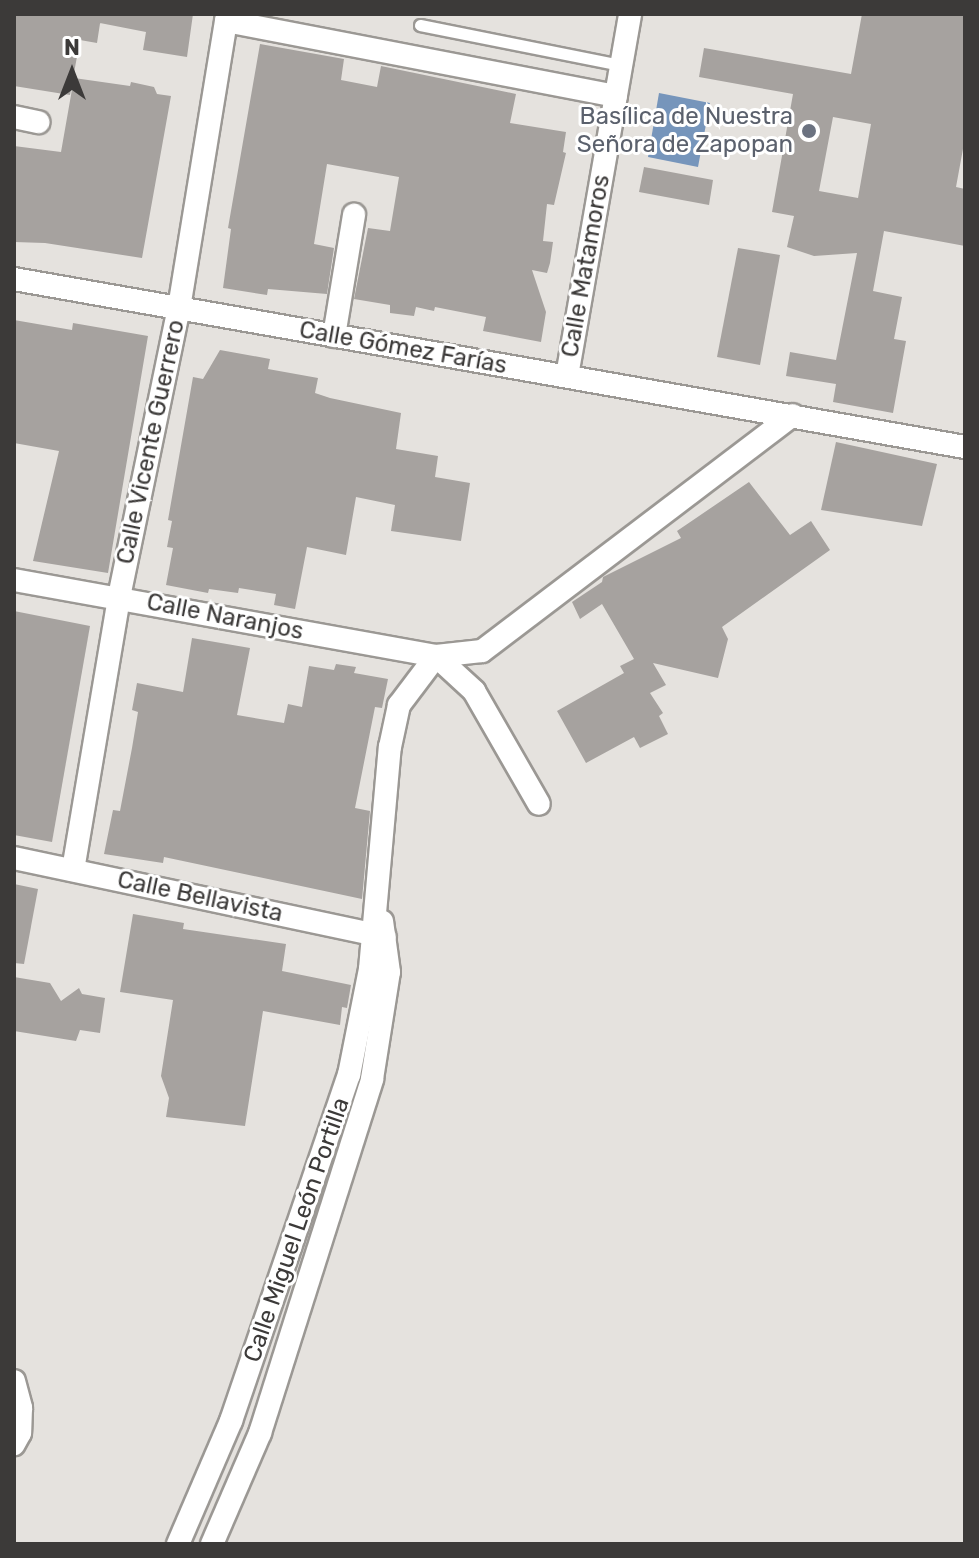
<!DOCTYPE html>
<html>
<head>
<meta charset="utf-8">
<style>
  body { margin:0 }
  #map { position:relative; width:979px; height:1558px; overflow:hidden; background:#e5e2de; font-family:Rubik,sans-serif }
  div>[style] { position:absolute }
  [style*='--x'] { left:calc(var(--x)*1px); top:calc(var(--y)*1px); width:calc(var(--w)*1px); rotate:calc(var(--a)*1deg) }
  .water>* { inset:0; background:#7695bb }
  .building>* { inset:0; background:#a6a29f }
  .roads { filter:drop-shadow(2px 0 #9b9894) drop-shadow(-2px 0 #9b9894) drop-shadow(0 2px #9b9894) drop-shadow(0 -2px #9b9894) }
  .lane>* { height:11px; margin:-5.5px; padding:0 5.5px; transform-origin:5.5px; border-radius:5.5px; background:#fff }
  .street>* { height:22px; margin:-11px; padding:0 11px; transform-origin:11px; border-radius:11px; background:#fff }
  .dots>* { width:22px; height:22px; translate:-50% -50%; box-sizing:border-box; border:4px solid #fff; border-radius:50% }
  span { translate:-50% -50%; white-space:nowrap; text-align:center; line-height:1.15; -webkit-text-stroke:6px #fff; paint-order:stroke }
  .worship-label { font-size:24px; color:#5b616d }
  .right { translate:-100% -50%; text-align:right }
  .street-label { font-size:24px; color:#3c3a39 }
  .frame { position:absolute; inset:0; border:16px solid #3c3a39; pointer-events:none }
  .north { position:absolute; left:32px; top:32px; width:80px; height:80px; -webkit-text-stroke:6px #fff; paint-order:stroke; rotate:0deg; font-size:22px; font-weight:700; line-height:32px; text-align:center; color:#3c3a39 }
  .north::after { content:''; display:block; margin:auto; width:28px; height:36px; background:#3c3a39; clip-path:polygon(50% 0,100% 100%,50% 72%,0 100%) }
</style>
</head>
<body>
<div id="map">
  <div class="water">
    <i style="clip-path:polygon(659px 93px,710px 103px,698px 167px,648px 157px)"></i>
  </div>
  <div class="building">
    <i style="clip-path:polygon(14px 14px,193px 14px,187px 57px,143px 50px,146px 32px,100px 23px,101px 17px,97px 43px,80px 40px,70px 95px,14px 86px)"></i>
    <i style="clip-path:polygon(evenodd,862px 14px,965px 14px,965px 138px,956px 187px,965px 189px,965px 246px,884px 231px,873px 291px,902px 297px,894px 339px,906px 341px,893px 413px,833px 402px,836px 384px,786px 376px,790px 352px,836px 360px,857px 253px,814px 256px,787px 247px,794px 216px,772px 212px,793px 94px,699px 77px,704px 48px,851px 74px,862px 14px,833px 117px,871px 124px,858px 198px,819px 191px,833px 117px)"></i>
    <i style="clip-path:polygon(260px 44px,344px 59px,341px 80px,377px 87px,381px 66px,516px 94px,510px 123px,566px 132px,563px 152px,566px 153px,554px 205px,547px 204px,543px 241px,553px 242px,550px 263px,547px 273px,532px 270px,546px 312px,541px 342px,483px 331px,486px 317px,435px 307px,434px 311px,416px 307px,414px 316px,390px 313px,390px 305px,354px 299px,368px 228px,390px 231px,399px 177px,327px 164px,314px 244px,334px 248px,327px 294px,268px 289px,267px 295px,223px 288px,231px 229px,228px 228px)"></i>
    <i style="clip-path:polygon(74px 78px,130px 86px,131px 82px,154px 87px,157px 94px,171px 96px,142px 258px,45px 243px,14px 242px,14px 146px,61px 152px)"></i>
    <i style="clip-path:polygon(644px 167px,713px 180px,709px 205px,639px 192px)"></i>
    <i style="clip-path:polygon(738px 248px,780px 255px,760px 365px,717px 357px)"></i>
    <i style="clip-path:polygon(14px 320px,72px 330px,73px 323px,148px 336px,108px 573px,33px 561px,59px 451px,14px 443px)"></i>
    <i style="clip-path:polygon(220px 350px,270px 359px,268px 369px,318px 378px,315px 393px,330px 398px,401px 413px,396px 449px,438px 456px,435px 477px,470px 483px,461px 541px,391px 531px,395px 505px,356px 497px,346px 555px,307px 547px,295px 609px,274px 605px,276px 594px,239px 588px,238px 593px,209px 589px,208px 593px,166px 585px,173px 548px,167px 547px,172px 521px,168px 520px,193px 377px,203px 379px)"></i>
    <i style="clip-path:polygon(836px 442px,937px 464px,922px 526px,821px 510px)"></i>
    <i style="clip-path:polygon(749px 482px,790px 535px,811px 521px,830px 550px,722px 627px,728px 639px,718px 678px,653px 663px,666px 685px,650px 693px,663px 713px,659px 716px,668px 734px,640px 748px,634px 737px,586px 763px,557px 711px,624px 673px,620px 666px,634px 659px,602px 604px,580px 619px,572px 602px,602px 582px,603px 577px,681px 538px,677px 531px)"></i>
    <i style="clip-path:polygon(14px 611px,90px 626px,52px 842px,14px 835px)"></i>
    <i style="clip-path:polygon(192px 638px,250px 648px,237px 715px,284px 723px,288px 704px,302px 707px,309px 666px,334px 670px,336px 664px,356px 667px,354px 673px,388px 679px,382px 708px,375px 707px,355px 808px,370px 811px,362px 899px,164px 857px,163px 863px,104px 854px,113px 810px,120px 811px,132px 748px,138px 712px,132px 710px,137px 683px,183px 692px)"></i>
    <i style="clip-path:polygon(14px 884px,38px 889px,24px 964px,14px 963px)"></i>
    <i style="clip-path:polygon(133px 914px,184px 923px,183px 929px,286px 944px,282px 971px,351px 985px,347px 1008px,342px 1007px,340px 1025px,263px 1011px,245px 1126px,166px 1117px,169px 1098px,161px 1076px,173px 1000px,120px 992px)"></i>
    <i style="clip-path:polygon(14px 977px,50px 983px,61px 1001px,79px 988px,82px 994px,105px 998px,100px 1033px,80px 1030px,76px 1041px,14px 1031px)"></i>
  </div>
  <div class="roads">
    <div class="lane">
      <i style="--x:420;--y:25;--w:205;--a:11.3"></i>
    </div>
    <div class="street">
      <i style="--x:226;--y:21;--w:397;--a:10.9"></i>
      <i style="--x:14;--y:117;--w:25;--a:12"></i>
      <i style="--x:14;--y:279;--w:966;--a:10.02"></i>
      <i style="--x:334;--y:336;--w:123;--a:-80.6"></i>
      <i style="--x:567;--y:376;--w:367;--a:-80.1"></i>
      <i style="--x:14;--y:580;--w:429;--a:10.2"></i>
      <i style="--x:436;--y:656;--w:46;--a:-6.2"></i>
      <i style="--x:482;--y:651;--w:390;--a:-37.2"></i>
      <i style="--x:436;--y:656;--w:52;--a:42.6"></i>
      <i style="--x:474;--y:691;--w:130;--a:60.1"></i>
      <i style="--x:14;--y:858;--w:379;--a:12"></i>
      <i style="--x:73;--y:870;--w:277;--a:-80.4"></i>
      <i style="--x:119;--y:597;--w:295;--a:-78.3"></i>
      <i style="--x:179;--y:308;--w:298;--a:-80.7"></i>
      <i style="--x:14;--y:1381;--w:28;--a:75"></i>
      <i style="--x:21;--y:1408;--w:25;--a:92"></i>
      <i style="--x:20;--y:1433;--w:13;--a:119"></i>
      <i style="--x:178;--y:1544;--w:134;--a:-66.7"></i>
      <i style="--x:231;--y:1421;--w:366;--a:-71.2"></i>
      <i style="--x:349;--y:1075;--w:108;--a:-78.8"></i>
      <i style="--x:370;--y:969;--w:223;--a:-84.9"></i>
      <i style="--x:390;--y:747;--w:43;--a:-77.9"></i>
      <i style="--x:399;--y:705;--w:61;--a:-52.9"></i>
      <i style="--x:212;--y:1544;--w:121;--a:-66.6"></i>
      <i style="--x:260;--y:1433;--w:371;--a:-72.4"></i>
      <i style="--x:372;--y:1079;--w:108;--a:-81"></i>
      <i style="--x:389;--y:972;--w:51;--a:-97.8"></i>
    </div>
  </div>
  <div class="dots">
    <i style="left:809px;top:131px;background:#6b7280"></i>
  </div>
  <div class="worship-label">
    <span class="right" style="left:793px;top:131px">Basílica de Nuestra<br>Señora de Zapopan</span>
  </div>
  <div class="street-label">
    <span style="left:586px;top:266px;rotate:-80deg">Calle Matamoros</span>
    <span style="left:403px;top:348px;rotate:10deg">Calle Gómez Farías</span>
    <span style="left:151px;top:442px;rotate:-78deg">Calle Vicente Guerrero</span>
    <span style="left:225px;top:617px;rotate:11deg">Calle Naranjos</span>
    <span style="left:200px;top:897px;rotate:12deg">Calle Bellavista</span>
    <span style="left:297px;top:1230px;rotate:-71deg">Calle Miguel León Portilla</span>
  </div>
  <div class="frame"></div>
  <div class="north">N</div>
</div>
</body>
</html>
